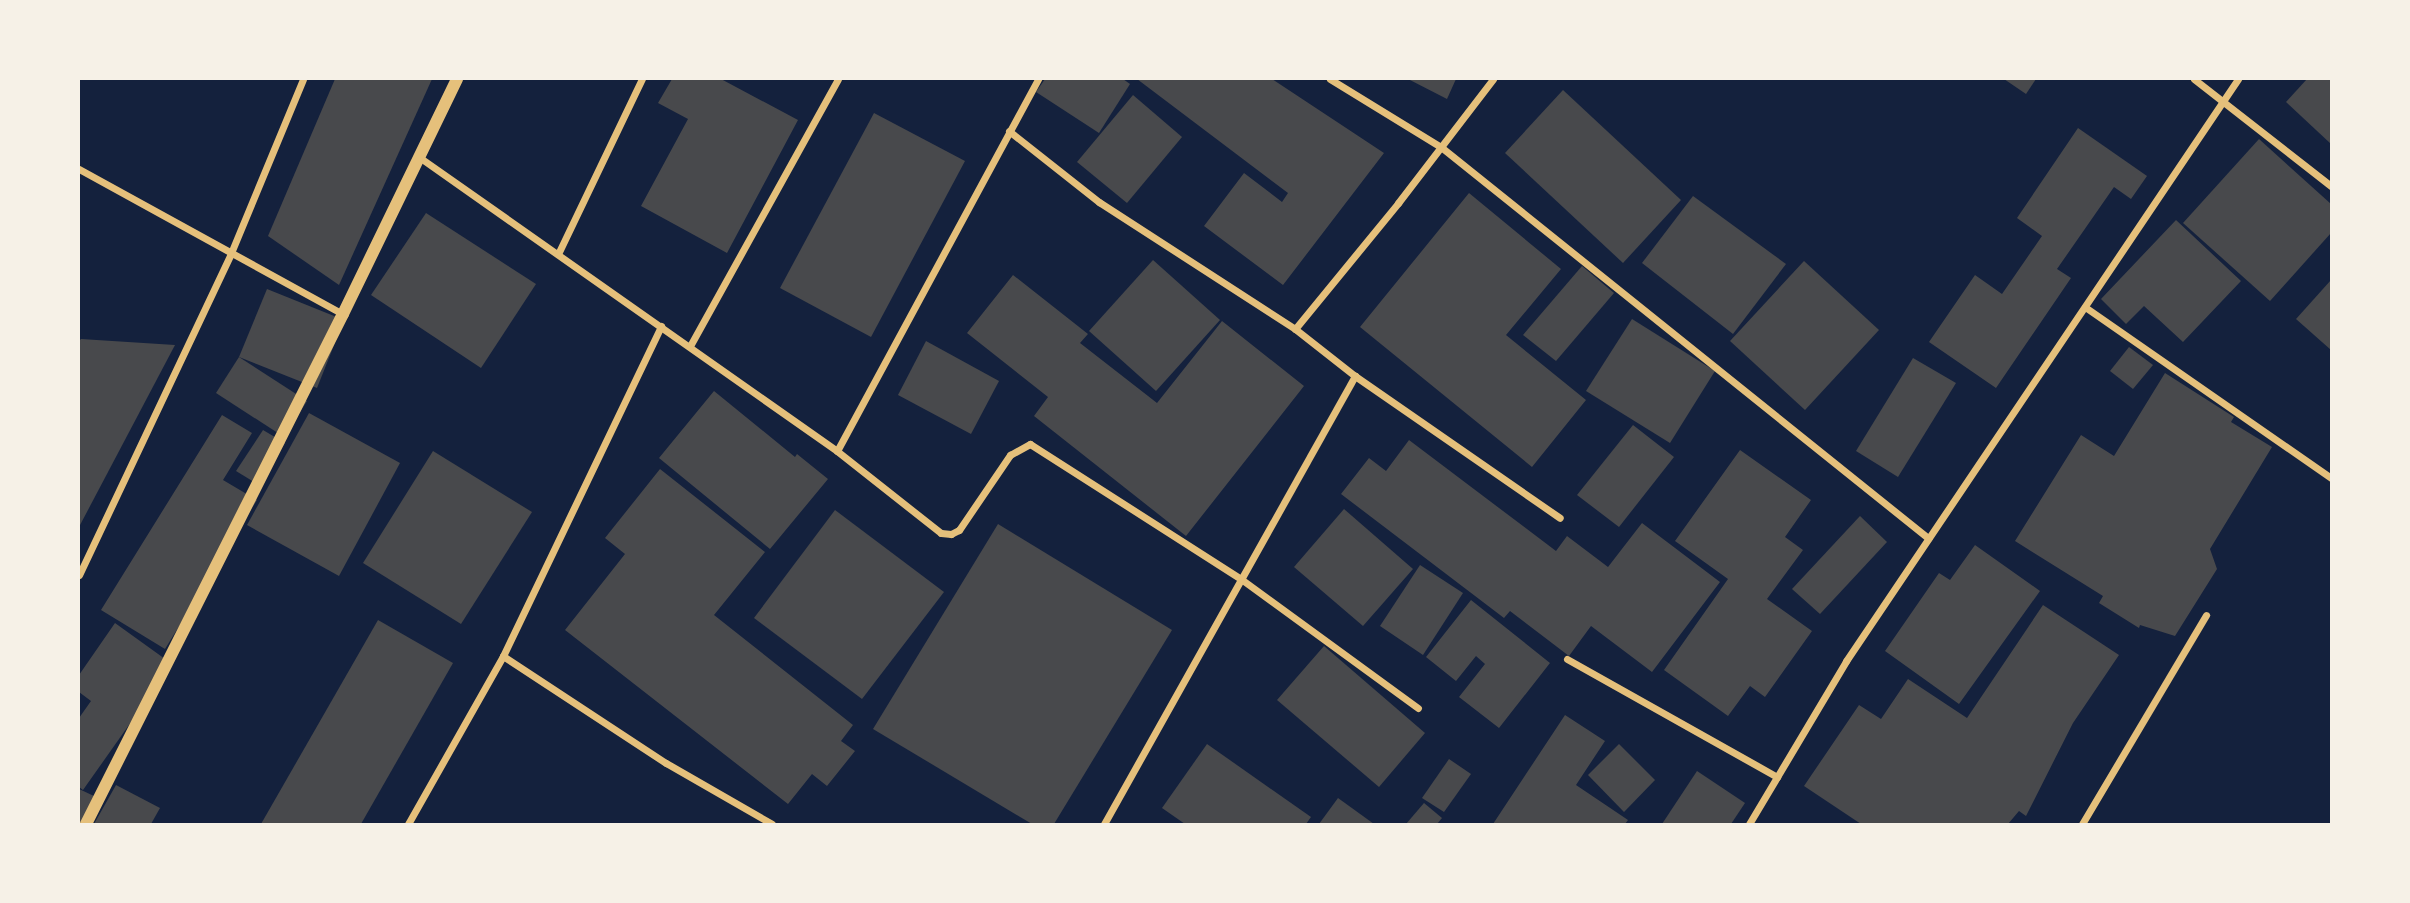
<!DOCTYPE html>
<html>
<head>
<meta charset="utf-8">
<style>
  body { margin:0 }
  #map { position:relative; width:2410px; height:903px; overflow:hidden; background:#14213d; font-family:"Golos Text",sans-serif }
  div>[style] { position:absolute }
  [style*='--x'] { left:calc(var(--x)*1px); top:calc(var(--y)*1px); width:calc(var(--w)*1px); rotate:calc(var(--a)*1deg) }
  .building>* { inset:0; background:#48494c }
  .minor>* { height:7px; margin:-3.5px; padding:0 3.5px; transform-origin:3.5px; border-radius:3.5px; background:#e5c07b }
  .tertiary>* { height:12px; margin:-6px; padding:0 6px; transform-origin:6px; border-radius:6px; background:#e5c07b }
  span { translate:-50% -50%; white-space:nowrap; text-align:center; line-height:1.15; -webkit-text-stroke:6px #f6f1e7; paint-order:stroke }
  .frame { position:absolute; inset:0; border:80px solid #f6f1e7; pointer-events:none }
</style>
</head>
<body>
<div id="map">
  <div class="building">
    <i style="clip-path:polygon(335px 79px,432px 79px,339px 285px,268px 236px)"></i>
    <i style="clip-path:polygon(672px 79px,721px 79px,798px 120px,727px 253px,641px 206px,688px 119px,658px 103px)"></i>
    <i style="clip-path:polygon(1045px 79px,1123px 79px,1130px 84px,1099px 133px,1036px 92px)"></i>
    <i style="clip-path:polygon(1137px 79px,1272px 79px,1384px 153px,1283px 285px,1204px 226px,1244px 173px,1282px 202px,1288px 193px)"></i>
    <i style="clip-path:polygon(1408px 79px,1456px 79px,1447px 99px)"></i>
    <i style="clip-path:polygon(2004px 79px,2036px 79px,2026px 94px)"></i>
    <i style="clip-path:polygon(2307px 79px,2331px 79px,2331px 144px,2286px 102px)"></i>
    <i style="clip-path:polygon(1563px 90px,1681px 200px,1623px 263px,1505px 153px)"></i>
    <i style="clip-path:polygon(1133px 95px,1182px 137px,1127px 203px,1077px 162px)"></i>
    <i style="clip-path:polygon(874px 113px,965px 161px,871px 337px,780px 288px)"></i>
    <i style="clip-path:polygon(2078px 128px,2147px 176px,2131px 199px,2114px 187px,2057px 269px,2071px 278px,1996px 388px,1929px 342px,1975px 275px,2002px 294px,2042px 236px,2017px 218px)"></i>
    <i style="clip-path:polygon(2259px 139px,2331px 204px,2331px 233px,2270px 301px,2183px 223px)"></i>
    <i style="clip-path:polygon(1469px 193px,1561px 269px,1506px 335px,1586px 400px,1532px 467px,1360px 327px)"></i>
    <i style="clip-path:polygon(1693px 196px,1786px 264px,1733px 334px,1642px 263px)"></i>
    <i style="clip-path:polygon(426px 213px,536px 284px,481px 368px,371px 295px)"></i>
    <i style="clip-path:polygon(2176px 220px,2241px 281px,2183px 342px,2144px 306px,2126px 324px,2101px 299px)"></i>
    <i style="clip-path:polygon(1153px 260px,1220px 320px,1156px 391px,1089px 331px)"></i>
    <i style="clip-path:polygon(1804px 261px,1879px 330px,1805px 410px,1730px 341px)"></i>
    <i style="clip-path:polygon(1582px 266px,1614px 293px,1556px 361px,1523px 335px)"></i>
    <i style="clip-path:polygon(1013px 275px,1088px 334px,1080px 343px,1157px 403px,1222px 321px,1304px 386px,1186px 536px,1034px 416px,1048px 397px,967px 333px)"></i>
    <i style="clip-path:polygon(2331px 280px,2331px 350px,2296px 319px)"></i>
    <i style="clip-path:polygon(267px 289px,344px 320px,317px 388px,239px 357px)"></i>
    <i style="clip-path:polygon(1632px 319px,1715px 371px,1670px 443px,1586px 391px)"></i>
    <i style="clip-path:polygon(81px 339px,175px 345px,79px 527px,79px 341px)"></i>
    <i style="clip-path:polygon(926px 341px,999px 381px,971px 434px,898px 395px)"></i>
    <i style="clip-path:polygon(2129px 347px,2153px 365px,2133px 389px,2110px 371px)"></i>
    <i style="clip-path:polygon(239px 357px,307px 401px,284px 437px,216px 393px)"></i>
    <i style="clip-path:polygon(1913px 358px,1956px 383px,1898px 477px,1856px 451px)"></i>
    <i style="clip-path:polygon(2165px 373px,2234px 417px,2231px 422px,2272px 447px,2210px 549px,2217px 569px,2175px 636px,2140px 625px,2139px 628px,2099px 603px,2103px 596px,2015px 541px,2081px 435px,2114px 456px)"></i>
    <i style="clip-path:polygon(714px 391px,795px 457px,797px 454px,828px 479px,770px 549px,659px 458px)"></i>
    <i style="clip-path:polygon(309px 413px,400px 463px,339px 576px,247px 525px)"></i>
    <i style="clip-path:polygon(222px 415px,252px 433px,223px 480px,257px 500px,165px 649px,101px 610px)"></i>
    <i style="clip-path:polygon(1633px 425px,1674px 457px,1619px 527px,1577px 495px)"></i>
    <i style="clip-path:polygon(263px 430px,285px 443px,259px 485px,236px 471px)"></i>
    <i style="clip-path:polygon(1409px 440px,1556px 551px,1567px 536px,1608px 567px,1642px 523px,1720px 582px,1652px 672px,1591px 626px,1569px 656px,1510px 611px,1504px 618px,1341px 494px,1369px 458px,1386px 471px)"></i>
    <i style="clip-path:polygon(1740px 450px,1811px 500px,1785px 537px,1803px 550px,1767px 599px,1812px 631px,1765px 697px,1750px 686px,1728px 716px,1664px 670px,1728px 579px,1675px 541px)"></i>
    <i style="clip-path:polygon(433px 451px,532px 512px,461px 624px,363px 563px)"></i>
    <i style="clip-path:polygon(660px 469px,765px 552px,714px 615px,853px 725px,841px 741px,855px 751px,827px 786px,812px 774px,788px 804px,565px 630px,625px 554px,605px 538px)"></i>
    <i style="clip-path:polygon(1344px 509px,1413px 569px,1363px 626px,1294px 567px)"></i>
    <i style="clip-path:polygon(835px 510px,944px 592px,862px 699px,754px 618px)"></i>
    <i style="clip-path:polygon(1860px 516px,1887px 542px,1820px 614px,1792px 589px)"></i>
    <i style="clip-path:polygon(998px 524px,1172px 630px,1054px 824px,1032px 824px,873px 729px)"></i>
    <i style="clip-path:polygon(1975px 545px,2040px 591px,1959px 704px,1885px 651px,1939px 573px,1950px 580px)"></i>
    <i style="clip-path:polygon(1420px 565px,1463px 593px,1423px 655px,1380px 626px)"></i>
    <i style="clip-path:polygon(1471px 600px,1550px 663px,1499px 728px,1459px 697px,1485px 664px,1476px 656px,1456px 681px,1426px 657px)"></i>
    <i style="clip-path:polygon(2043px 605px,2119px 655px,2073px 723px,2026px 816px,2019px 811px,2008px 824px,1861px 824px,1804px 786px,1859px 705px,1881px 719px,1908px 679px,1967px 718px)"></i>
    <i style="clip-path:polygon(378px 620px,453px 663px,361px 824px,261px 824px)"></i>
    <i style="clip-path:polygon(115px 623px,172px 664px,83px 790px,79px 787px,79px 718px,91px 701px,79px 692px,79px 675px)"></i>
    <i style="clip-path:polygon(1324px 646px,1425px 733px,1379px 787px,1277px 700px)"></i>
    <i style="clip-path:polygon(1565px 715px,1605px 741px,1576px 785px,1628px 820px,1625px 824px,1493px 824px)"></i>
    <i style="clip-path:polygon(1207px 744px,1311px 817px,1306px 824px,1185px 824px,1162px 808px)"></i>
    <i style="clip-path:polygon(1619px 744px,1655px 780px,1624px 812px,1588px 775px)"></i>
    <i style="clip-path:polygon(1449px 759px,1471px 774px,1444px 812px,1422px 798px)"></i>
    <i style="clip-path:polygon(1697px 771px,1745px 803px,1731px 824px,1662px 824px)"></i>
    <i style="clip-path:polygon(116px 785px,160px 808px,151px 824px,94px 824px)"></i>
    <i style="clip-path:polygon(79px 789px,94px 796px,80px 824px,79px 824px)"></i>
    <i style="clip-path:polygon(1338px 798px,1374px 824px,1319px 824px)"></i>
    <i style="clip-path:polygon(1424px 803px,1442px 818px,1437px 824px,1406px 824px)"></i>
  </div>
  <div class="minor">
    <i style="--x:1330;--y:79;--w:130;--a:31.5"></i>
    <i style="--x:1441;--y:147;--w:625;--a:38.76"></i>
    <i style="--x:2194;--y:79;--w:174;--a:38"></i>
    <i style="--x:1009;--y:131;--w:115;--a:38.3"></i>
    <i style="--x:1099;--y:202;--w:234;--a:32.9"></i>
    <i style="--x:419;--y:157;--w:511;--a:35.12"></i>
    <i style="--x:837;--y:451;--w:132;--a:38.3"></i>
    <i style="--x:941;--y:533;--w:10;--a:6"></i>
    <i style="--x:951;--y:534;--w:9;--a:-27"></i>
    <i style="--x:959;--y:530;--w:91;--a:-55.8"></i>
    <i style="--x:1010;--y:455;--w:23;--a:-29"></i>
    <i style="--x:1030;--y:444;--w:250;--a:32.6"></i>
    <i style="--x:1241;--y:579;--w:219;--a:36.1"></i>
    <i style="--x:79;--y:169;--w:301;--a:28.8"></i>
    <i style="--x:558;--y:254;--w:194;--a:-64.4"></i>
    <i style="--x:2085;--y:307;--w:300;--a:34.8"></i>
    <i style="--x:690;--y:346;--w:305;--a:-61"></i>
    <i style="--x:1355;--y:376;--w:249;--a:34.7"></i>
    <i style="--x:837;--y:451;--w:423;--a:-61.6"></i>
    <i style="--x:79;--y:575;--w:356;--a:-64.7"></i>
    <i style="--x:231;--y:253;--w:188;--a:-67.5"></i>
    <i style="--x:503;--y:656;--w:195;--a:33.3"></i>
    <i style="--x:666;--y:763;--w:122;--a:29.9"></i>
    <i style="--x:1567;--y:659;--w:241;--a:29.3"></i>
    <i style="--x:408;--y:824;--w:193;--a:-60.5"></i>
    <i style="--x:503;--y:656;--w:366;--a:-64.4"></i>
    <i style="--x:1104;--y:824;--w:514;--a:-60.74"></i>
    <i style="--x:1355;--y:376;--w:76;--a:-141.9"></i>
    <i style="--x:1295;--y:329;--w:163;--a:-50.7"></i>
    <i style="--x:1398;--y:203;--w:156;--a:-52.5"></i>
    <i style="--x:1749;--y:824;--w:190;--a:-59.2"></i>
    <i style="--x:1846;--y:661;--w:702;--a:-56.04"></i>
    <i style="--x:2082;--y:824;--w:243;--a:-59.3"></i>
  </div>
  <div class="tertiary">
    <i style="--x:86;--y:824;--w:571;--a:-63.26"></i>
    <i style="--x:343;--y:314;--w:261;--a:-64.1"></i>
  </div>
  <div class="frame"></div>
</div>
</body>
</html>
